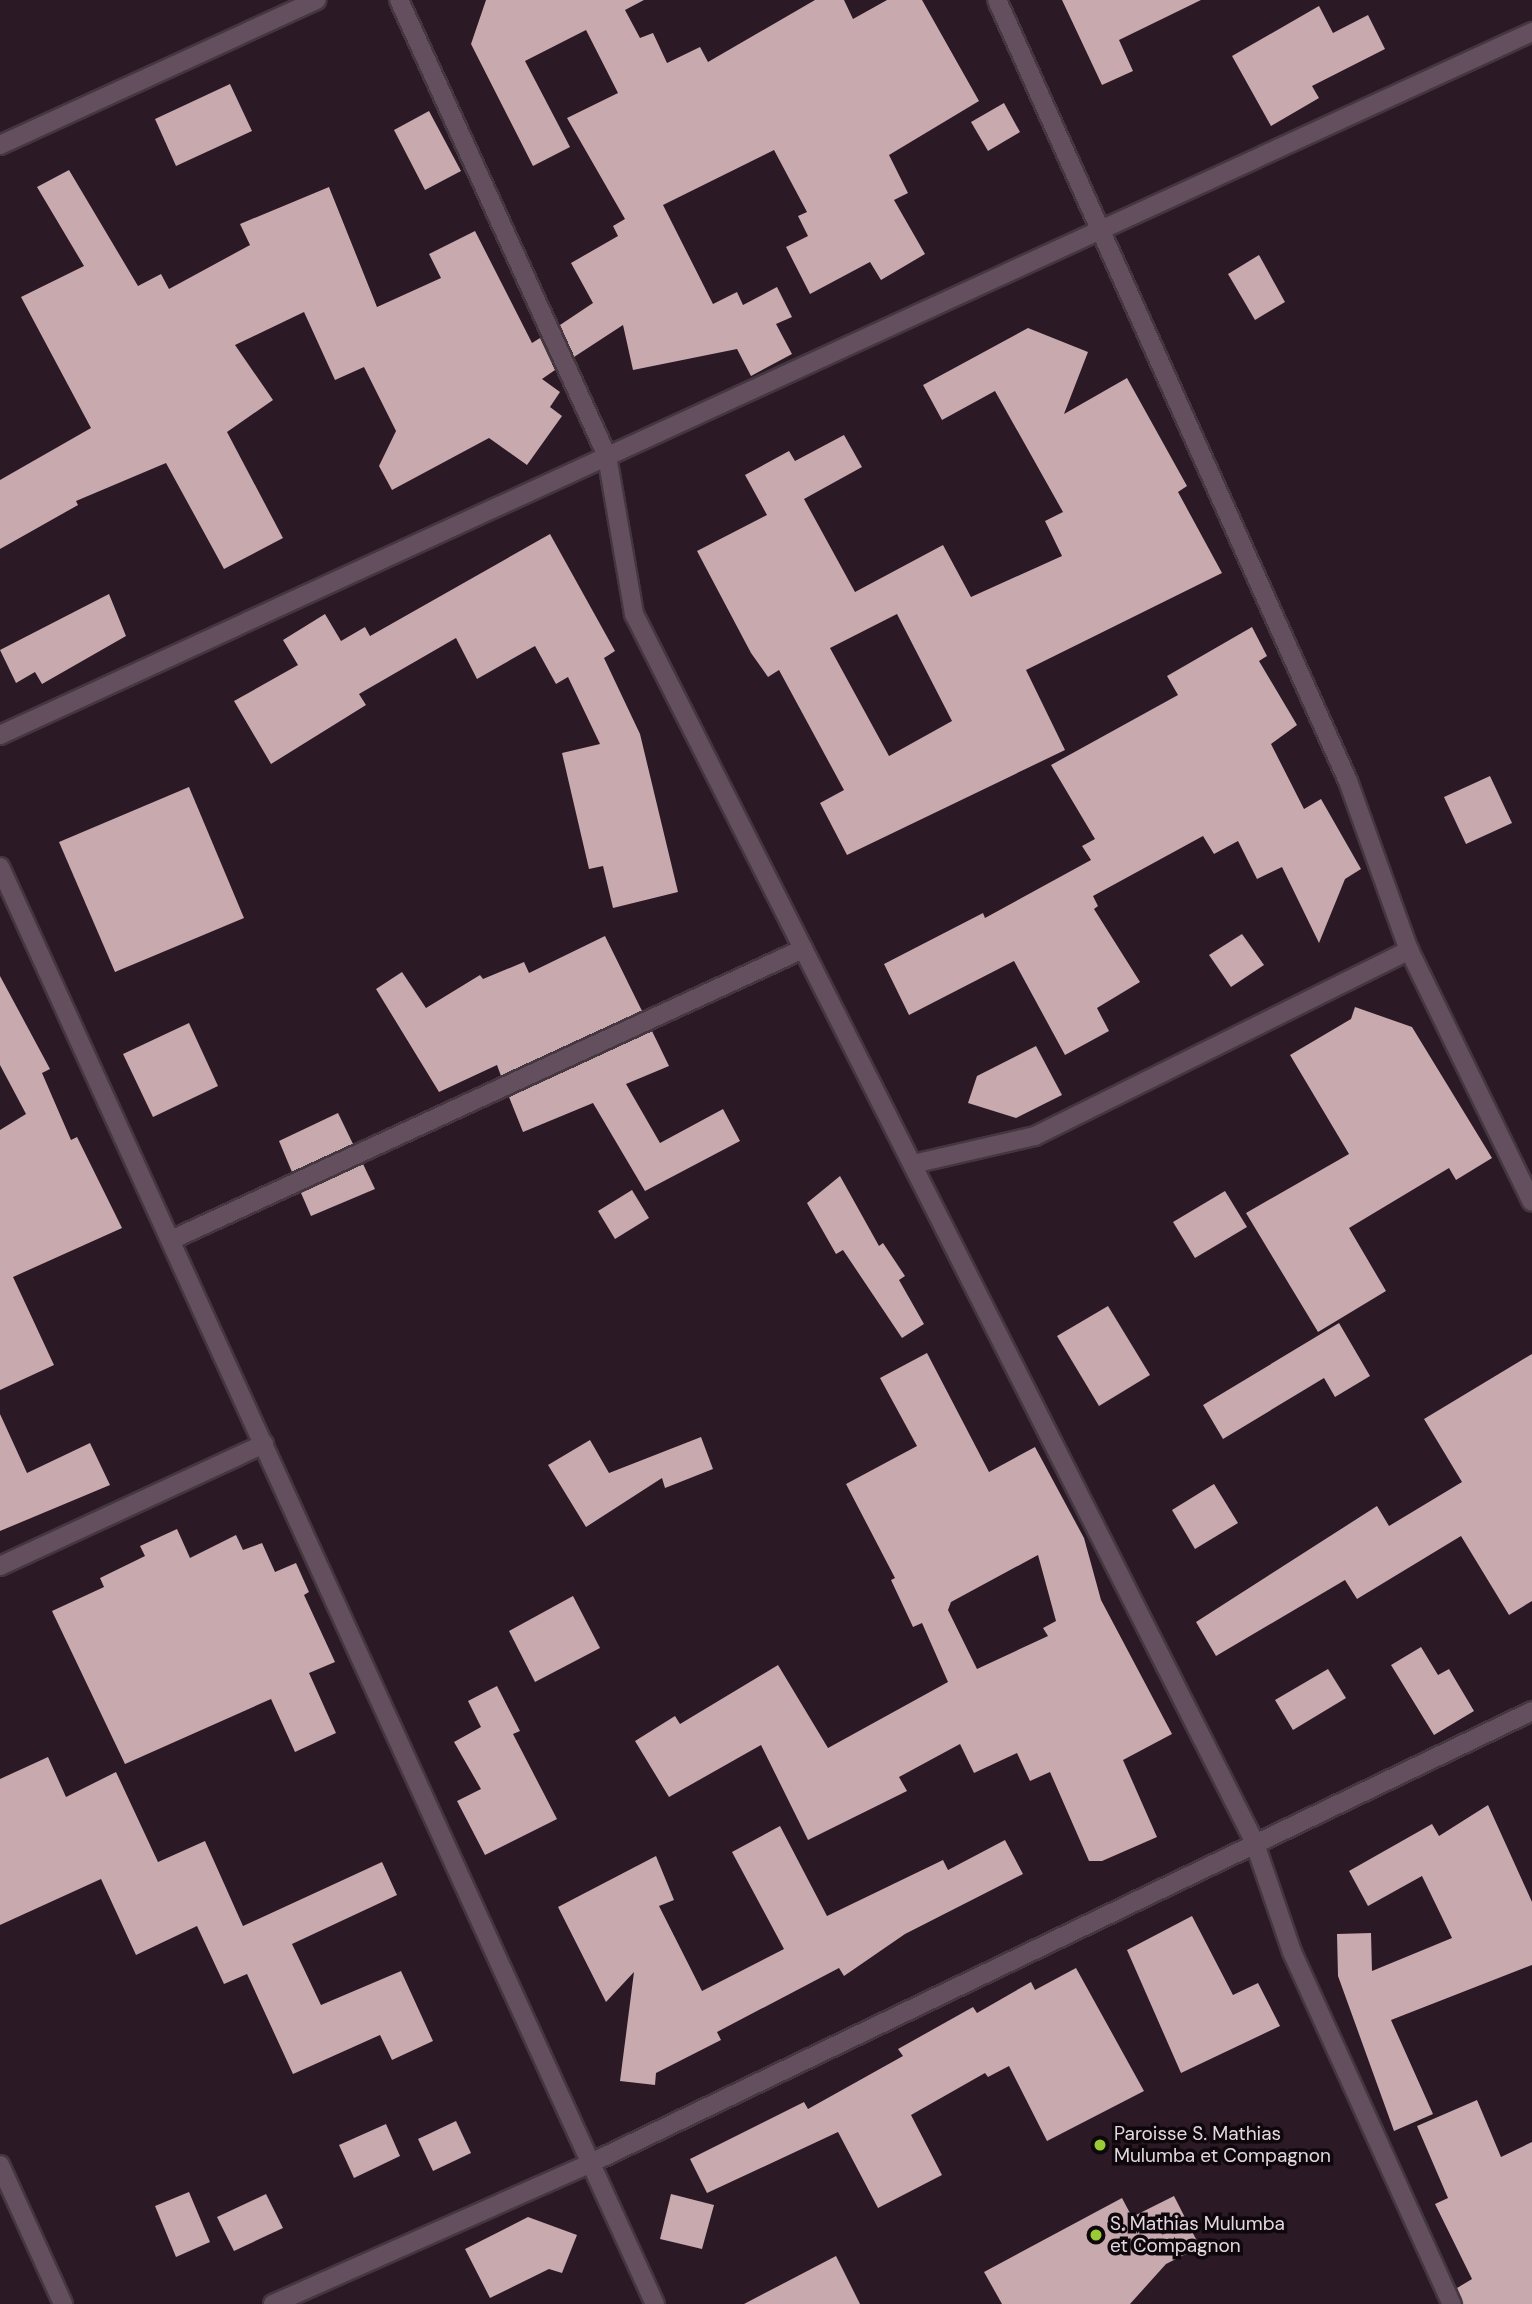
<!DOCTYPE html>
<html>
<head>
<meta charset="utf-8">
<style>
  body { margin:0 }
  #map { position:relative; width:1532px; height:2304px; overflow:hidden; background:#2b1925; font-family:"DM Sans",sans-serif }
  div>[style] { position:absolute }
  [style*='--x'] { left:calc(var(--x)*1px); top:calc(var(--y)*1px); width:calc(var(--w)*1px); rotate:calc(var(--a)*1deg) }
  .building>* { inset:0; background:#c7a9ae }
  .roads { filter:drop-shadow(2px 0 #443740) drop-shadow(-2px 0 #443740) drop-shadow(0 2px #443740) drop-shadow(0 -2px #443740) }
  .minor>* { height:18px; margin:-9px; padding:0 9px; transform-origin:9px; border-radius:9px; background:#644f5e }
  .dots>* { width:19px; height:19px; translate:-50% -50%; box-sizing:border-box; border:4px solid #0e070c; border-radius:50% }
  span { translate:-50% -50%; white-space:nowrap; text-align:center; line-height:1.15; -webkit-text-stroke:7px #0e070c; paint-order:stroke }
  .poi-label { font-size:19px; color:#e4d7df }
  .left { translate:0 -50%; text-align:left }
</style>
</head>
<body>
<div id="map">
  <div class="building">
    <i style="clip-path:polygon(486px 0,644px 0,625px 10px,640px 38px,653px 33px,667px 63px,700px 47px,708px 62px,815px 0,844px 0,853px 19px,887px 0,922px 0,979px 101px,889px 155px,908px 193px,894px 200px,925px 254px,881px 280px,870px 262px,810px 294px,786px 247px,808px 236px,798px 216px,807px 212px,774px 150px,663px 205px,713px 304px,737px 292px,743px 305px,777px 287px,792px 317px,776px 324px,792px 354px,751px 376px,737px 349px,633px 370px,623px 325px,574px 357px,560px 325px,593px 303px,571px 263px,618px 236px,613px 226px,625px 219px,567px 118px,618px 93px,586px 30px,525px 61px,570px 147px,533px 166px,471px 44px)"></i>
    <i style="clip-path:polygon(1062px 0,1201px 0,1119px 40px,1133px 71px,1102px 85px)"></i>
    <i style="clip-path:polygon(1319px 6px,1333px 33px,1368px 15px,1385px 49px,1312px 86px,1319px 98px,1271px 126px,1232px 56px)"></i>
    <i style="clip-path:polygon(230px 84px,252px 131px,176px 166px,155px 119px)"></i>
    <i style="clip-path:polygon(1004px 103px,1020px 132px,988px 151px,971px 122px)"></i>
    <i style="clip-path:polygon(429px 111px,461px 171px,425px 190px,394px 130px)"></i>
    <i style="clip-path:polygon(69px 170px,138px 286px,161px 274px,169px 289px,250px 245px,240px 224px,329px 187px,377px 307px,441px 278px,429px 254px,475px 231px,532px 343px,540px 338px,555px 370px,542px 379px,560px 392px,550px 407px,562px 416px,527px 465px,489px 438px,392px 490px,379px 466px,396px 431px,364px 367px,335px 380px,304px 312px,235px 345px,273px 400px,227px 432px,283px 538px,224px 569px,166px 463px,76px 501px,78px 505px,0 549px,0 480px,91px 428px,21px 297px,84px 266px,37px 187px)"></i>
    <i style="clip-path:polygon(1259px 255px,1285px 302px,1255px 320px,1228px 274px)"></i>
    <i style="clip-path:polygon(evenodd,1028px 328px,1088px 352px,1064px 414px,1127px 378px,1187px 486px,1178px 492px,1222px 573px,1026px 670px,1065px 750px,847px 855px,820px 803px,844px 790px,779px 670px,768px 677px,751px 653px,697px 551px,767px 515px,745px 475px,789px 451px,795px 461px,844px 435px,862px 467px,804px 499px,855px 592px,943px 545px,971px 597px,1062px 556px,1045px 521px,1063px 512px,995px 391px,942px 420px,923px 385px,1028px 328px,897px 614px,952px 721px,889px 756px,830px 648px,897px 614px)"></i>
    <i style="clip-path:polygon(550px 534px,615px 651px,604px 658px,640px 734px,678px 892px,613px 908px,603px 866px,589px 869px,562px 753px,600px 744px,568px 677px,556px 684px,535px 646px,477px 679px,456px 638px,359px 694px,366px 705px,271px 764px,234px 701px,298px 665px,283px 640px,325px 614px,341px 641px,365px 627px,370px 636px)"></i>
    <i style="clip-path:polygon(109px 594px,126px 636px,42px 684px,35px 672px,16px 683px,0 650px)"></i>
    <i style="clip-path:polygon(1252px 627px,1267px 656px,1259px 661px,1297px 725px,1271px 744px,1304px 809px,1321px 799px,1361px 869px,1345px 879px,1319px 943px,1282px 867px,1257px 879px,1238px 841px,1214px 854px,1203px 836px,1093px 896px,1098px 906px,1094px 909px,1140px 982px,1097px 1008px,1109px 1031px,1065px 1055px,1014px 961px,909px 1015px,884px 964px,983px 913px,985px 918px,1091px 860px,1082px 846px,1095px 839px,1051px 765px,1178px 695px,1167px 676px)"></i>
    <i style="clip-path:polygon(1490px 776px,1512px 823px,1466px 844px,1444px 797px)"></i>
    <i style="clip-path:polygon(189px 787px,244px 918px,115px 972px,59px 842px)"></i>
    <i style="clip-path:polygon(1242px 934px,1264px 965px,1231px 987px,1209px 955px)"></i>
    <i style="clip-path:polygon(605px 936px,642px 1011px,501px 1076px,497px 1065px,439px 1092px,376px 989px,402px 972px,426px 1008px,480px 975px,483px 979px,524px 962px,529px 973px)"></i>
    <i style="clip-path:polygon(0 976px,50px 1069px,42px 1073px,71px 1140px,77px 1137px,122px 1228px,13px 1277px,54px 1365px,0 1390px,0 1130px,26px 1114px,0 1065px)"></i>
    <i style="clip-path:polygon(1355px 1007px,1412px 1027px,1492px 1158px,1456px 1180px,1449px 1168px,1349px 1228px,1386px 1291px,1318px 1332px,1246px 1213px,1349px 1154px,1290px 1055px,1351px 1019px)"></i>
    <i style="clip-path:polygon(189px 1023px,218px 1086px,153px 1117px,123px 1054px)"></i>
    <i style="clip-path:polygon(652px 1031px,669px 1066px,626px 1084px,660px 1143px,723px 1109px,740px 1141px,645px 1191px,593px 1103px,523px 1132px,509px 1097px)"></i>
    <i style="clip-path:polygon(1036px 1046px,1062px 1095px,1016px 1118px,968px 1103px,977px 1076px)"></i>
    <i style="clip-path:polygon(338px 1113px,353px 1144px,292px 1172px,279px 1141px)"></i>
    <i style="clip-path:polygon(363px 1164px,375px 1189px,311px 1216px,301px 1193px)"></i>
    <i style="clip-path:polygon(840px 1176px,879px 1246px,883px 1243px,905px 1276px,899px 1280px,924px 1324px,902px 1338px,843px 1250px,836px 1254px,807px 1203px)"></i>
    <i style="clip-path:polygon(632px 1190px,649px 1218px,615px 1239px,598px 1211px)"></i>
    <i style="clip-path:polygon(1225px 1191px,1247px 1227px,1195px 1258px,1173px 1222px)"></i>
    <i style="clip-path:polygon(1108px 1306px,1150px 1375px,1099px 1406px,1057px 1336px)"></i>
    <i style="clip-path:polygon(1339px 1323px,1370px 1376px,1335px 1397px,1324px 1378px,1223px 1439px,1203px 1405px)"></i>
    <i style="clip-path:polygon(evenodd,927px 1353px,989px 1472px,1035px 1447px,1084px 1538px,1101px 1600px,1172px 1734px,1123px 1760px,1157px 1837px,1102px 1861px,1089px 1861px,1050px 1772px,1030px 1781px,1017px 1753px,974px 1773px,960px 1744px,899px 1777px,907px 1791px,808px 1840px,761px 1745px,669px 1797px,635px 1741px,675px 1716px,680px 1724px,778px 1665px,828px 1748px,948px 1682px,922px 1623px,913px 1627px,891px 1580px,895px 1578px,846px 1484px,917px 1446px,880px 1378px,927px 1353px,1038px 1555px,1056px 1621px,1043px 1628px,1048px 1636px,977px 1669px,948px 1610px,951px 1602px,1038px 1555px)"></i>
    <i style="clip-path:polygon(1532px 1354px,1532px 1601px,1509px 1615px,1461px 1536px,1357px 1599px,1345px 1580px,1216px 1656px,1196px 1622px,1377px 1506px,1389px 1526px,1462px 1482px,1424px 1419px)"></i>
    <i style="clip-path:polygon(0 1414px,27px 1473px,90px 1443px,110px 1485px,0 1531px)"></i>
    <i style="clip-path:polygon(701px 1437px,713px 1469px,665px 1488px,662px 1478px,586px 1527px,548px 1465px,590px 1440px,609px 1473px)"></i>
    <i style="clip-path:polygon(1214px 1484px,1238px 1523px,1195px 1549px,1172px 1510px)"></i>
    <i style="clip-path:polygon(177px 1529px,190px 1558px,236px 1535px,243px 1550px,262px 1543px,275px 1572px,296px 1563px,309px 1592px,304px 1595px,335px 1662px,309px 1673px,336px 1733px,295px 1752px,271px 1699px,125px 1764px,52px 1611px,104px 1587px,100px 1578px,145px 1556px,140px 1546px)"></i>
    <i style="clip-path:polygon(573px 1596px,600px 1648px,535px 1682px,509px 1631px)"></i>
    <i style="clip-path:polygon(1421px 1647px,1438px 1675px,1449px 1669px,1474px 1711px,1434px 1735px,1391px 1665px)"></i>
    <i style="clip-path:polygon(1328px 1669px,1346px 1698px,1293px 1730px,1275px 1700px)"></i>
    <i style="clip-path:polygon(497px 1686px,520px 1731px,513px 1734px,557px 1819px,485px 1855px,457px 1801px,481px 1789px,454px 1742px,481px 1727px,468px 1701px)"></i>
    <i style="clip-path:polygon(48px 1757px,66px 1797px,116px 1772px,158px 1862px,205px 1841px,243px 1926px,382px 1862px,397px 1895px,292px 1944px,321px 2005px,401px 1971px,433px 2041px,392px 2060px,380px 2035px,293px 2074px,247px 1974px,224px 1984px,197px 1926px,136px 1955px,101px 1879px,0 1925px,0 1779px)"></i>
    <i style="clip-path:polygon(1488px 1805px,1532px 1902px,1532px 1965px,1391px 2020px,1433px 2114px,1394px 2131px,1338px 1976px,1337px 1934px,1371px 1933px,1372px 1971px,1452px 1938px,1422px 1876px,1368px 1906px,1349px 1871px,1432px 1824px,1439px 1836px)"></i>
    <i style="clip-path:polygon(780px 1826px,827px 1916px,943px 1860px,948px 1870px,1005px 1840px,1023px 1874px,905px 1934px,844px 1976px,839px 1968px,717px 2032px,721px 2040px,656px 2073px,655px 2085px,620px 2081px,634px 1972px,606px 2002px,558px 1907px,656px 1856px,674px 1900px,659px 1906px,702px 1991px,784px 1949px,732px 1852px)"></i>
    <i style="clip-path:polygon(1192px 1916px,1233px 1995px,1258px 1983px,1280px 2026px,1181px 2073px,1127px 1950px)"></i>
    <i style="clip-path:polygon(1076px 1968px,1144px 2091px,1047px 2141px,1009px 2066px,988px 2077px,985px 2073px,911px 2115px,942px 2175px,878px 2208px,838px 2132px,707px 2193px,690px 2159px,804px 2102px,808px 2109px,903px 2056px,898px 2049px,973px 2007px,977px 2013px,1031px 1982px,1035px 1990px)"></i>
    <i style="clip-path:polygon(1477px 2100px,1501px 2157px,1532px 2142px,1532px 2304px,1463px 2304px,1457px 2288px,1472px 2279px,1435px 2204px,1448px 2198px,1417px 2126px)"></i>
    <i style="clip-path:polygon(456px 2121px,471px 2153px,433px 2171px,418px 2139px)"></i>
    <i style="clip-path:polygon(386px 2124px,400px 2156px,354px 2178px,339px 2145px)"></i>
    <i style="clip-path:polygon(189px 2192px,210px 2242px,176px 2257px,155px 2206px)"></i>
    <i style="clip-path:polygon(266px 2194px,283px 2228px,234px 2251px,217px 2217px)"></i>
    <i style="clip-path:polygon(671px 2194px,714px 2205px,702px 2249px,660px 2239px)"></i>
    <i style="clip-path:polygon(1174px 2196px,1200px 2247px,1166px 2264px,1130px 2304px,1002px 2304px,984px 2272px,1122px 2198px,1132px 2217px)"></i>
    <i style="clip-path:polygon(528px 2217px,577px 2235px,562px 2273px,549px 2269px,490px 2298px,465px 2249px)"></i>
    <i style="clip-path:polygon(836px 2256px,860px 2304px,744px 2304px)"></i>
  </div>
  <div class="roads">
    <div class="minor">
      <i style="--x:399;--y:0;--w:501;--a:65.48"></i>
      <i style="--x:607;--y:456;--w:160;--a:80.3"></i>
      <i style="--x:634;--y:614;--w:1375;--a:63.19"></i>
      <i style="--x:1254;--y:1841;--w:117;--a:71.1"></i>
      <i style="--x:1292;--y:1952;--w:387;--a:65.6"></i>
      <i style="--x:997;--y:0;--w:856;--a:65.8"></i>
      <i style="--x:1348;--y:781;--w:180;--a:70.2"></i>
      <i style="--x:1409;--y:950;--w:280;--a:64"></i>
      <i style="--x:0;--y:145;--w:348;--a:-24.6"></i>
      <i style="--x:0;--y:735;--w:1686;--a:-24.65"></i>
      <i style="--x:0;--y:867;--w:1579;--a:65.5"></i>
      <i style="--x:913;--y:1164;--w:125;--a:-12.9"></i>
      <i style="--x:1035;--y:1136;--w:418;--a:-26.4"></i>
      <i style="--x:171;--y:1240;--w:696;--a:-24.72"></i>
      <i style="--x:0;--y:1566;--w:291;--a:-24.8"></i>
      <i style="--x:0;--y:2165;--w:153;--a:65.6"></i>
      <i style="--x:273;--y:2304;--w:350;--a:-23.9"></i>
      <i style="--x:593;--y:2162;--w:1042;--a:-25.65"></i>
    </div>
  </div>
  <div class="dots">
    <i style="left:1100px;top:2145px;background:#9acb34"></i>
    <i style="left:1096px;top:2235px;background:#9acb34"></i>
  </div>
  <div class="poi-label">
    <span class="left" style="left:1114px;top:2145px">Paroisse S. Mathias<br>Mulumba et Compagnon</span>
    <span class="left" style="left:1110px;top:2235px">S. Mathias Mulumba<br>et Compagnon</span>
  </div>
</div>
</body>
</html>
